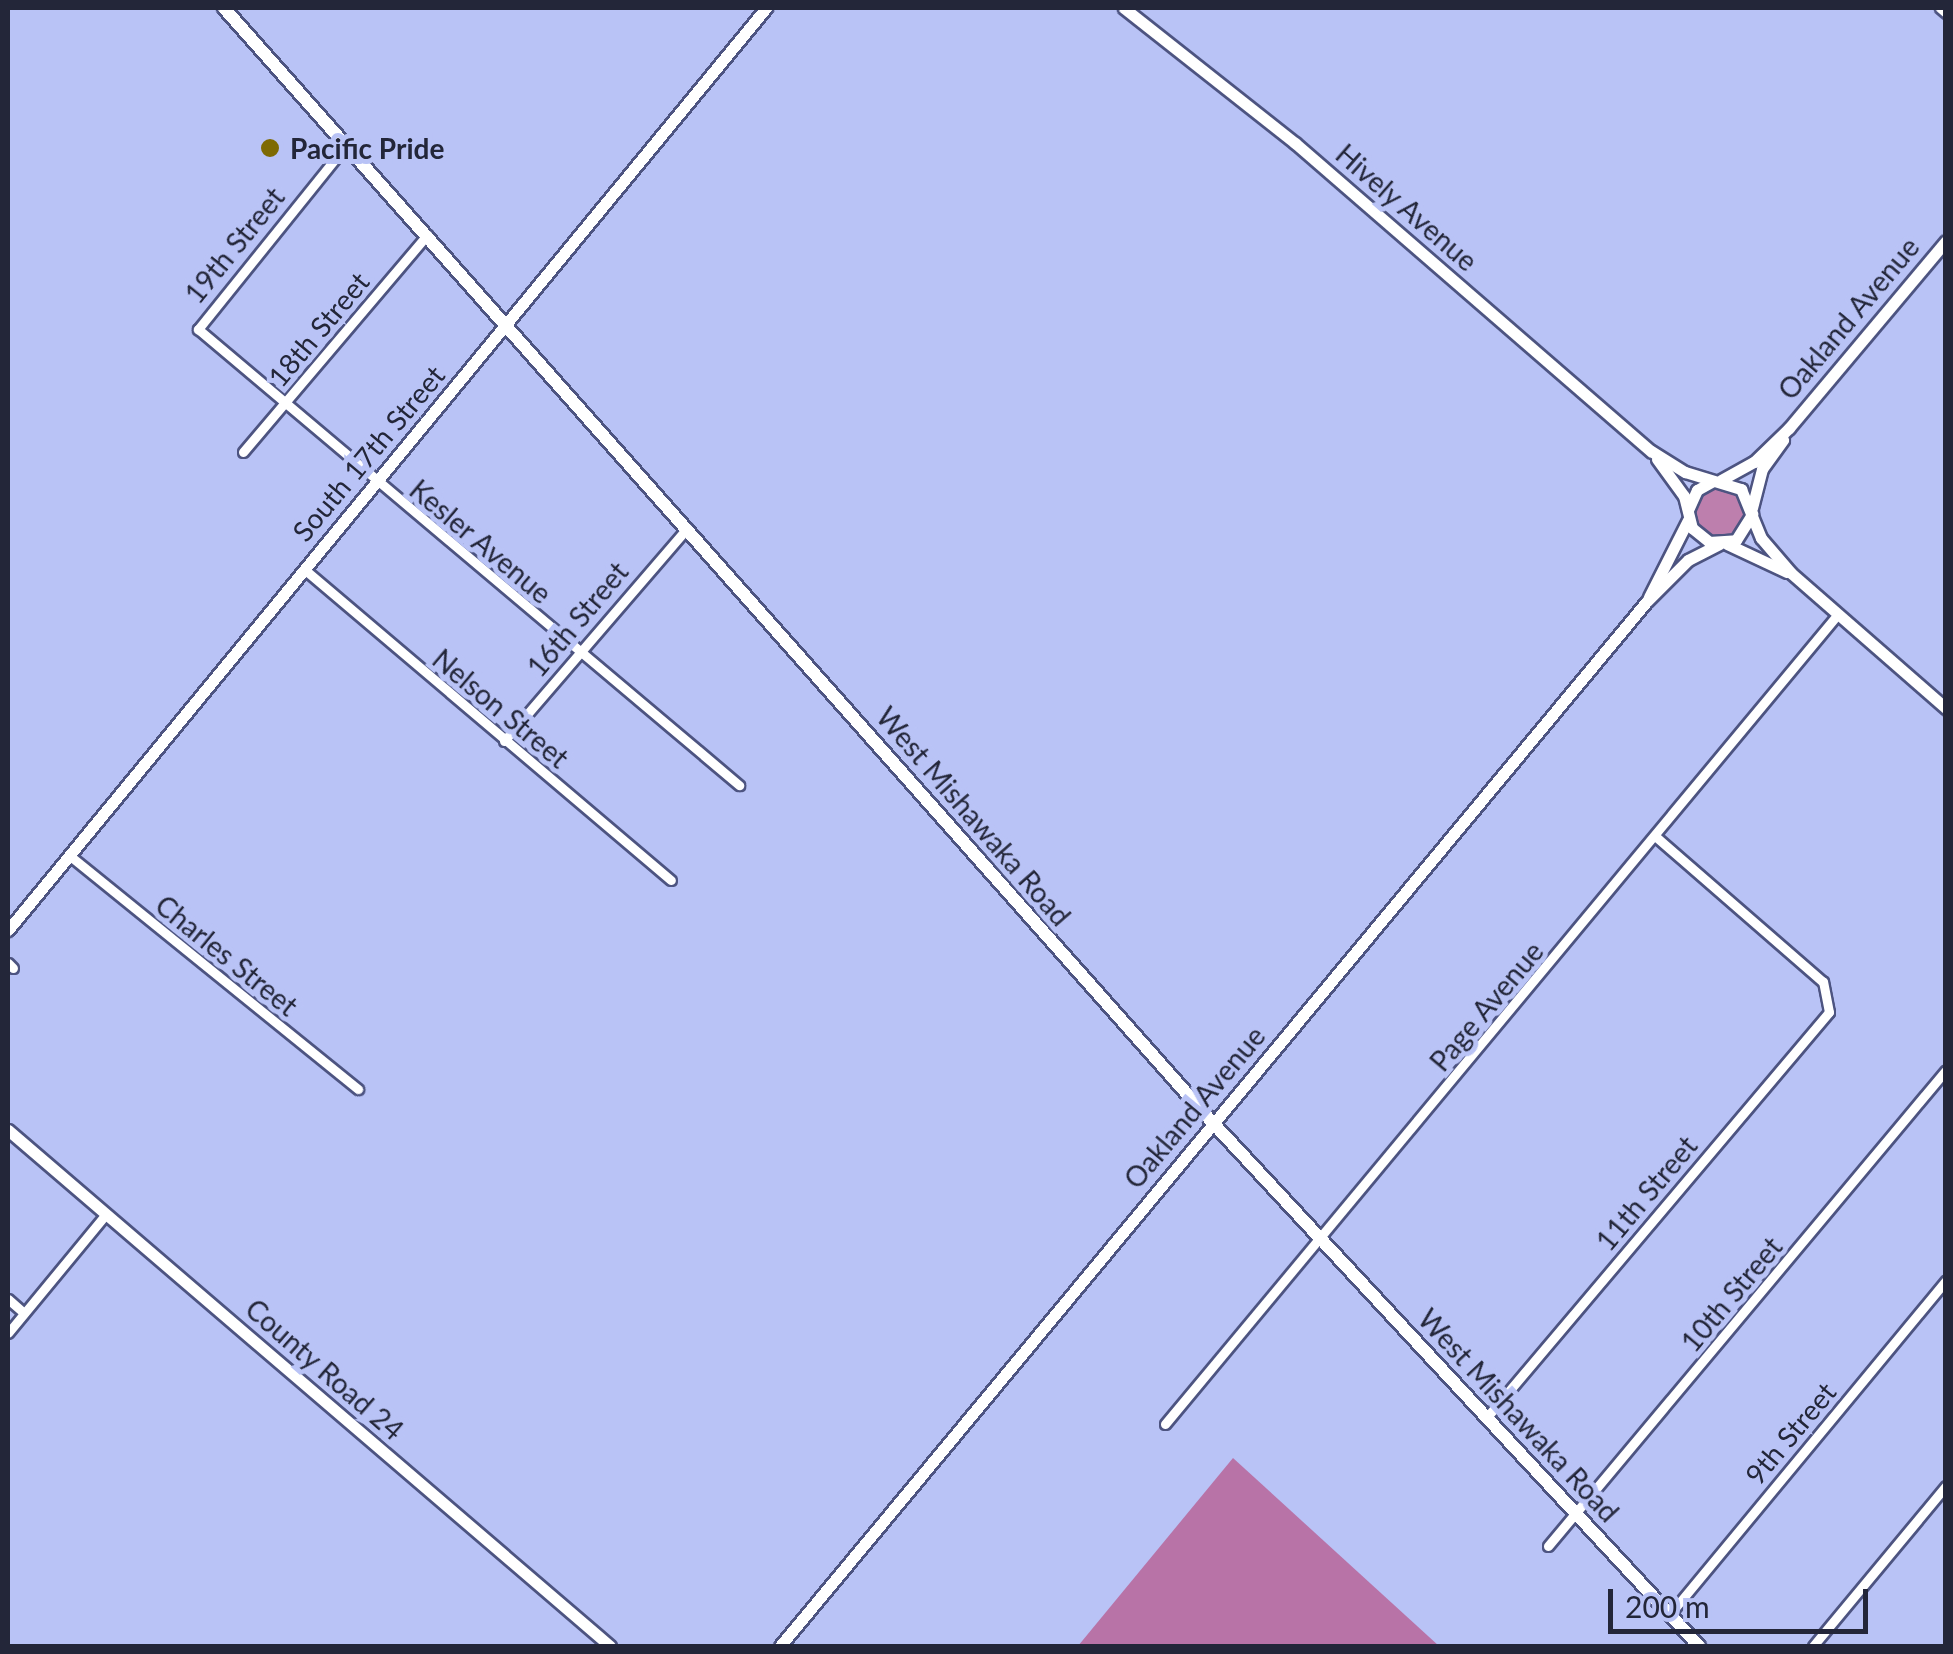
<!DOCTYPE html>
<html>
<head>
<meta charset="utf-8">
<style>
  body { margin:0 }
  #map { position:relative; width:1953px; height:1654px; overflow:hidden; background:#b9c3f6; font-family:Lato,sans-serif }
  div>[style] { position:absolute }
  [style*='--x'] { left:calc(var(--x)*1px); top:calc(var(--y)*1px); width:calc(var(--w)*1px); rotate:calc(var(--a)*1deg) }
  .green>* { inset:0; background:#bd7fad }
  .round { border-radius:50% }
  .forest>* { inset:0; background:#b873a7 }
  .roads { filter:drop-shadow(2px 0 #4d5481) drop-shadow(-2px 0 #4d5481) drop-shadow(0 2px #4d5481) drop-shadow(0 -2px #4d5481) }
  .minor>* { height:9px; margin:-4.5px; padding:0 4.5px; transform-origin:4.5px; border-radius:4.5px; background:#fff }
  .tertiary>* { height:11px; margin:-5.5px; padding:0 5.5px; transform-origin:5.5px; border-radius:5.5px; background:#fff }
  .secondary>* { height:12px; margin:-6px; padding:0 6px; transform-origin:6px; border-radius:6px; background:#fff }
  .dots>* { width:28px; height:28px; translate:-50% -50%; box-sizing:border-box; border:5px solid #b9c3f6; border-radius:50% }
  span { translate:-50% -50%; white-space:nowrap; text-align:center; line-height:1.15; -webkit-text-stroke:10px #b9c3f6; paint-order:stroke }
  .poi-label { font-size:28px; color:#232639; font-weight:700 }
  .left { translate:0 -50%; text-align:left }
  .street-label { font-size:28px; color:#232639 }
  .frame { position:absolute; inset:0; border:10px solid #232639; pointer-events:none }
  .scale { position:absolute; left:1608px; top:1589px; width:260px; height:45px; box-sizing:border-box; border:5px solid #232639; border-top:0; padding-left:12px; font-size:30px; line-height:35px; white-space:nowrap; color:#232639; -webkit-text-stroke:8px #b9c3f6; paint-order:stroke }
</style>
</head>
<body>
<div id="map">
  <div class="green">
    <i class="round" style="left:1696px;top:488px;width:48px;height:48px"></i>
  </div>
  <div class="forest">
    <i style="clip-path:polygon(1233px 1458px,1439px 1646px,1078px 1646px)"></i>
  </div>
  <div class="roads">
    <div class="minor">
      <i style="--x:1940;--y:8;--w:8;--a:40"></i>
      <i style="--x:347;--y:144;--w:238;--a:128.8"></i>
      <i style="--x:198;--y:329;--w:708;--a:40.13"></i>
      <i style="--x:243;--y:452;--w:285;--a:-49.7"></i>
      <i style="--x:304;--y:569;--w:481;--a:40.3"></i>
      <i style="--x:504;--y:741;--w:281;--a:-49.3"></i>
      <i style="--x:69;--y:855;--w:372;--a:39"></i>
      <i style="--x:8;--y:963;--w:7;--a:45"></i>
      <i style="--x:8;--y:1299;--w:21;--a:41"></i>
      <i style="--x:8;--y:1333;--w:154;--a:-50.5"></i>
      <i style="--x:1487;--y:1417;--w:530;--a:-49.82"></i>
      <i style="--x:1829;--y:1012;--w:31;--a:-101"></i>
      <i style="--x:1823;--y:982;--w:221;--a:-139"></i>
      <i style="--x:1165;--y:1424;--w:1053;--a:-50.28"></i>
      <i style="--x:1548;--y:1546;--w:620;--a:-50.1"></i>
      <i style="--x:1670;--y:1614;--w:433;--a:-50.4"></i>
      <i style="--x:1813;--y:1646;--w:208;--a:-50.3"></i>
    </div>
    <div class="tertiary">
      <i style="--x:1124;--y:8;--w:218;--a:38.3"></i>
      <i style="--x:1295;--y:143;--w:471;--a:40.9"></i>
      <i style="--x:1651;--y:451;--w:40;--a:32"></i>
      <i style="--x:1685;--y:472;--w:59;--a:16.9"></i>
      <i style="--x:1741;--y:489;--w:53;--a:67.8"></i>
      <i style="--x:1761;--y:538;--w:46;--a:49.4"></i>
      <i style="--x:1791;--y:573;--w:206;--a:41.1"></i>
      <i style="--x:1657;--y:459;--w:46;--a:53.9"></i>
      <i style="--x:1684;--y:496;--w:33;--a:76"></i>
      <i style="--x:1692;--y:528;--w:22;--a:39"></i>
      <i style="--x:1709;--y:542;--w:27;--a:-4"></i>
      <i style="--x:1736;--y:540;--w:31;--a:-58"></i>
      <i style="--x:1721;--y:480;--w:38;--a:-29"></i>
      <i style="--x:1754;--y:462;--w:49;--a:-44.2"></i>
      <i style="--x:1789;--y:428;--w:244;--a:-50"></i>
      <i style="--x:1752;--y:508;--w:40;--a:-75.6"></i>
      <i style="--x:1762;--y:469;--w:36;--a:-54"></i>
      <i style="--x:1688;--y:510;--w:22;--a:-66"></i>
      <i style="--x:1697;--y:490;--w:18;--a:-29"></i>
      <i style="--x:1727;--y:544;--w:66;--a:25"></i>
      <i style="--x:1649;--y:597;--w:86;--a:-63.1"></i>
      <i style="--x:8;--y:930;--w:1194;--a:-50.58"></i>
      <i style="--x:8;--y:1130;--w:793;--a:40.6"></i>
      <i style="--x:780;--y:1646;--w:1358;--a:-50.32"></i>
      <i style="--x:1647;--y:601;--w:58;--a:-45"></i>
      <i style="--x:1688;--y:560;--w:35;--a:-27"></i>
    </div>
    <div class="secondary">
      <i style="--x:224;--y:8;--w:1490;--a:48.43"></i>
      <i style="--x:1213;--y:1123;--w:714;--a:47.1"></i>
    </div>
  </div>
  <div class="dots">
    <i style="left:270px;top:148px;background:#7e6a03"></i>
  </div>
  <div class="poi-label">
    <span class="left" style="left:290px;top:148px">Pacific Pride</span>
  </div>
  <div class="street-label">
    <span style="left:1407px;top:207px;rotate:41deg">Hively Avenue</span>
    <span style="left:234px;top:245px;rotate:-51deg">19th Street</span>
    <span style="left:1848px;top:318px;rotate:-50deg">Oakland Avenue</span>
    <span style="left:318px;top:329px;rotate:-50deg">18th Street</span>
    <span style="left:368px;top:453px;rotate:-50deg">South 17th Street</span>
    <span style="left:481px;top:541px;rotate:40deg">Kesler Avenue</span>
    <span style="left:577px;top:619px;rotate:-50deg">16th Street</span>
    <span style="left:501px;top:708px;rotate:40deg">Nelson Street</span>
    <span style="left:974px;top:816px;rotate:49deg">West Mishawaka Road</span>
    <span style="left:227px;top:955px;rotate:39deg">Charles Street</span>
    <span style="left:1486px;top:1006px;rotate:-50deg">Page Avenue</span>
    <span style="left:1194px;top:1107px;rotate:-50deg">Oakland Avenue</span>
    <span style="left:1646px;top:1193px;rotate:-50deg">11th Street</span>
    <span style="left:1731px;top:1294px;rotate:-50deg">10th Street</span>
    <span style="left:325px;top:1369px;rotate:41deg">County Road 24</span>
    <span style="left:1519px;top:1415px;rotate:47deg">West Mishawaka Road</span>
    <span style="left:1790px;top:1433px;rotate:-50deg">9th Street</span>
  </div>
  <div class="frame"></div>
  <div class="scale">200 m</div>
</div>
</body>
</html>
